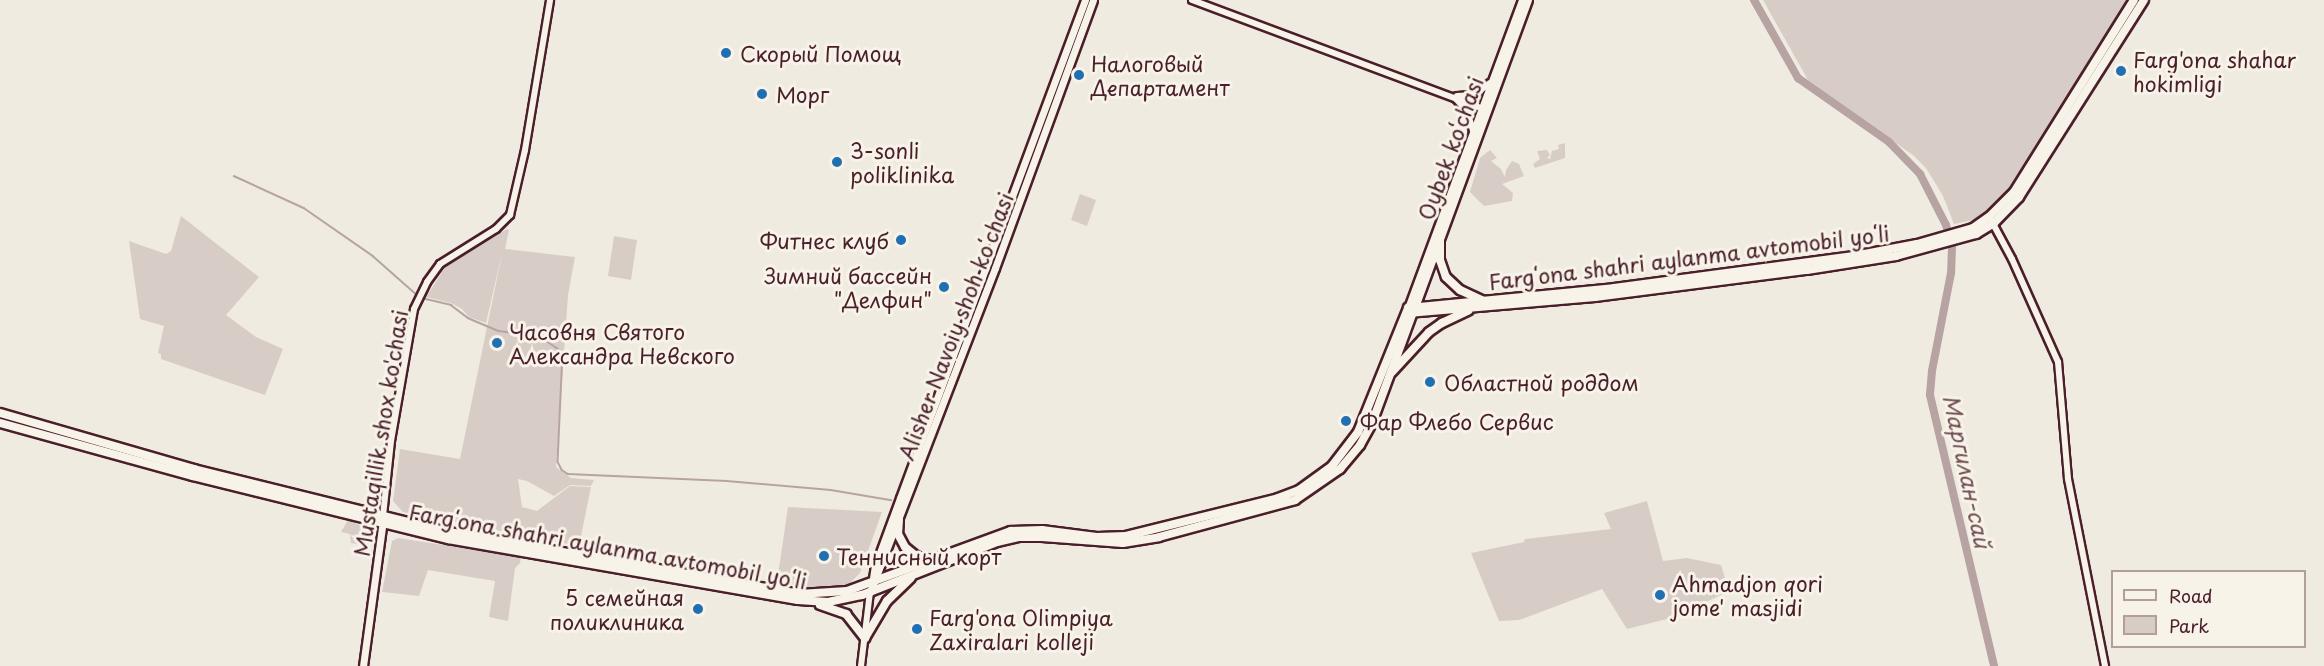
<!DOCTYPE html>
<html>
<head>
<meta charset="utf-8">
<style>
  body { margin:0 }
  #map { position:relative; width:2324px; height:666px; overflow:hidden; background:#f0ebe0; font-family:"Playpen Sans",sans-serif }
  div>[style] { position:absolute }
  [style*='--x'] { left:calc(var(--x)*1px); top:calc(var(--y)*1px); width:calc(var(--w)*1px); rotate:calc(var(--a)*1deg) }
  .green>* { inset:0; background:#d8cdc6 }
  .stream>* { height:1.5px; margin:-0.75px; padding:0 0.75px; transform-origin:0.75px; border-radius:0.75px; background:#b7a4a2 }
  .river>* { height:8px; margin:-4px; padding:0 4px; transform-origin:4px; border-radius:4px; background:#b7a4a2 }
  .roads { filter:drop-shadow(2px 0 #4a1f2b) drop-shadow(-2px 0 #4a1f2b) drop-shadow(0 2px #4a1f2b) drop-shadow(0 -2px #4a1f2b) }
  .secondary>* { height:6px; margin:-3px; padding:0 3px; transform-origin:3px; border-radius:3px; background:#f7f3e8 }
  .primary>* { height:7px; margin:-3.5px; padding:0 3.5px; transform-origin:3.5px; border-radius:3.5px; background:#f7f3e8 }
  .highway>* { height:8px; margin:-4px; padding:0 4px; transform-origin:4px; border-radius:4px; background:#f7f3e8 }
  .dots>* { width:16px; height:16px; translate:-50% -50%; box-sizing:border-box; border:3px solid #f7f3e8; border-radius:50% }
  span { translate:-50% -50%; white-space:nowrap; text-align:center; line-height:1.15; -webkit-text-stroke:6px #f7f3e8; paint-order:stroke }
  .poi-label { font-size:21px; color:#4a1f2b }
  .left { translate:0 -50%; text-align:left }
  .right { translate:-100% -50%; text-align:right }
  .street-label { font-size:21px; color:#4a1f2b }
  .water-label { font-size:22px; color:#704e55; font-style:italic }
  .legend { position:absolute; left:2111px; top:570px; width:195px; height:78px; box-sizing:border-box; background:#f7f3e8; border:2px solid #b29e9c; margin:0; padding:8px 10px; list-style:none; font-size:18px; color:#4a1f2b }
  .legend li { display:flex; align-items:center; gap:12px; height:30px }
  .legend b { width:30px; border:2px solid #b29e9c }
</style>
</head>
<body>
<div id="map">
  <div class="green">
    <i style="clip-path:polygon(1763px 0,2130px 0,2008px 189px,1989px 210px,1973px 220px,1954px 224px,1943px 196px,1926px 168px,1914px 156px,1808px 80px)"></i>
    <i style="clip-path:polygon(1565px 143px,1565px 158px,1535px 168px,1533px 164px,1540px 159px,1537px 151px,1547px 150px,1550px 155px,1547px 158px,1550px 159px,1552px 151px,1559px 149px,1558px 145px)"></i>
    <i style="clip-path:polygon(1490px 150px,1497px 158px,1491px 161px,1501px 169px,1505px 177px,1506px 170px,1512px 161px,1519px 164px,1524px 176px,1502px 184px,1513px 193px,1512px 201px,1484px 206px,1470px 192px,1480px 158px)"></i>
    <i style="clip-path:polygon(1080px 194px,1096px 200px,1087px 226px,1071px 220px)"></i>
    <i style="clip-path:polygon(181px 216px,259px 277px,226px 315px,256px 337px,283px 349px,265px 395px,161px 359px,161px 354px,158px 353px,164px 326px,140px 319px,129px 241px,166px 254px,171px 251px)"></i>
    <i style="clip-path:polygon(507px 229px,509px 230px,505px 249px,575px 257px,568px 295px,556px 467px,571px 478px,594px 480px,591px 486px,570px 485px,554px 496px,527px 481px,518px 479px,522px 507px,537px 511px,570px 486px,591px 487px,579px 546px,403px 512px,393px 501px,400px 449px,460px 459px,503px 249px,486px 323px,469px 317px,462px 309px,451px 303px,426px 297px,448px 263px)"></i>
    <i style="clip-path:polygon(614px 236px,637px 240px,631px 280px,608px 276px)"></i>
    <i style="clip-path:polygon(1647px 501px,1663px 561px,1687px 558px,1721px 565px,1729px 591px,1675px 617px,1627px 629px,1602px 589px,1519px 620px,1499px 621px,1471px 553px,1524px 542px,1525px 539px,1611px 529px,1604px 513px)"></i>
    <i style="clip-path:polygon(788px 507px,882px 512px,860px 573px,848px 585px,825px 590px,777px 582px)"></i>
    <i style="clip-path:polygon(348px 520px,368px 529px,369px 546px,351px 543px,350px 534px,341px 532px)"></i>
    <i style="clip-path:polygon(398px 538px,521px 557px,520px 563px,515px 568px,508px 621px,489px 617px,495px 581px,428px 570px,419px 596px,382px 592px,392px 541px)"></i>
  </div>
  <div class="stream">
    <i style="--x:234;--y:176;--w:77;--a:24.6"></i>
    <i style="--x:304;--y:208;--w:84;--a:34.8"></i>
    <i style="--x:373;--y:256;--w:57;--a:41.5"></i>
    <i style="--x:426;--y:299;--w:26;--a:13"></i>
    <i style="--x:451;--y:305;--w:21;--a:37"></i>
    <i style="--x:468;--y:318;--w:34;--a:23"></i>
    <i style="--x:499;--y:331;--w:40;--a:7.1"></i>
    <i style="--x:539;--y:336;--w:29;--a:34"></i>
    <i style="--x:563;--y:352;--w:110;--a:92.6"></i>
    <i style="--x:558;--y:462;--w:9;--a:63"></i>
    <i style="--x:562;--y:470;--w:7;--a:34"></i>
    <i style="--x:568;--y:474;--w:159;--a:2.5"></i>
    <i style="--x:727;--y:481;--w:104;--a:4.9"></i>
    <i style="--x:831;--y:490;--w:61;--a:9.5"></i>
  </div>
  <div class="river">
    <i style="--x:1754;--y:0;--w:90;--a:60.6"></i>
    <i style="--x:1798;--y:78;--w:111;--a:35.1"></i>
    <i style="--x:1889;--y:142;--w:45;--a:45.9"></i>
    <i style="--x:1920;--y:174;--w:57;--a:63"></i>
    <i style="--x:1946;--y:225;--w:23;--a:75"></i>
    <i style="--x:1952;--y:247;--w:26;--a:92"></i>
    <i style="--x:1951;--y:273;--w:100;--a:101"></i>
    <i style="--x:1932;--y:371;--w:24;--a:95"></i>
    <i style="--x:1930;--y:395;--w:278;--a:76.7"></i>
  </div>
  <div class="roads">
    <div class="secondary">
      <i style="--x:1192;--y:0;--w:312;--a:20.5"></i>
      <i style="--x:1457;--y:96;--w:17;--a:-3"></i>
      <i style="--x:1474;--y:95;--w:20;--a:-37"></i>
      <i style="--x:1456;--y:99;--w:16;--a:47"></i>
      <i style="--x:1467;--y:111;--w:21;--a:73"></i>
      <i style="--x:1991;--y:220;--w:44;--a:61.7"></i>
      <i style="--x:2012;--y:259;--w:113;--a:65.9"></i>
      <i style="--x:2058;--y:362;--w:117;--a:85.1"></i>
      <i style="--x:2068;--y:479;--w:191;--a:78.8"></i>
      <i style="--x:383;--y:516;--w:75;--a:-83.9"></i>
      <i style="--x:391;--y:441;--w:134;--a:-80.1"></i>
      <i style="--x:414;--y:309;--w:30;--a:-64"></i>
      <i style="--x:427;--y:282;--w:22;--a:-54"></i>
      <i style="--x:440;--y:264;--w:66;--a:-32"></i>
      <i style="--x:496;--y:229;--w:20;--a:-45"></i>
      <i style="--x:510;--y:215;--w:67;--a:-77"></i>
      <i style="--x:525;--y:150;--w:152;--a:-80.5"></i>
      <i style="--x:861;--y:666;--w:75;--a:-83.1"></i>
    </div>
    <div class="primary">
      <i style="--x:1415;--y:307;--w:327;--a:-69.8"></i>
      <i style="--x:1408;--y:308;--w:328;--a:-69.7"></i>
      <i style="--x:873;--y:578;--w:12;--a:-81"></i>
      <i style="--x:875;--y:566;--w:72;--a:-69.8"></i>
      <i style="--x:900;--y:498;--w:531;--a:-69.62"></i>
      <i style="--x:870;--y:592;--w:347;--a:-68.9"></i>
      <i style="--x:995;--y:268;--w:285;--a:-69.9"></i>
      <i style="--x:363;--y:666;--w:147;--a:-82.2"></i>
    </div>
    <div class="highway">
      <i style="--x:1440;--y:241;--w:19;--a:90"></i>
      <i style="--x:1440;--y:260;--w:18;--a:71"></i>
      <i style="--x:1446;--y:277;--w:19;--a:43"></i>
      <i style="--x:1460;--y:290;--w:26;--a:25"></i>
      <i style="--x:1408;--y:313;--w:188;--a:-4.9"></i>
      <i style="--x:1595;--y:297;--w:214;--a:-7.3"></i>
      <i style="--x:1807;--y:270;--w:90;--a:-8.9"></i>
      <i style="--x:1896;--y:256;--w:83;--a:-15.4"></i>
      <i style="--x:1976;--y:234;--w:21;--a:-31"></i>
      <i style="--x:1994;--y:223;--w:36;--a:-46"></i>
      <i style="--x:2019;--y:197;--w:233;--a:-57.6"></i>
      <i style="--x:1392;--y:372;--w:54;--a:-47.2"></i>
      <i style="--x:1429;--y:332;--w:16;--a:-35"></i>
      <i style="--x:1442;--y:323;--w:29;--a:-25"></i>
      <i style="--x:0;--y:413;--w:202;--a:16.1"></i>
      <i style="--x:194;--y:469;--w:263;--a:13.9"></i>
      <i style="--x:449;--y:532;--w:355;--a:10"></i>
      <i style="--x:799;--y:594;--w:48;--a:-3.6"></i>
      <i style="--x:847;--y:591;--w:175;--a:-20.1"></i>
      <i style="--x:1011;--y:531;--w:31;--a:-2"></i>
      <i style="--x:1042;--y:530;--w:55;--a:7.3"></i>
      <i style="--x:1097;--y:537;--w:29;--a:-2"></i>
      <i style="--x:1126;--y:536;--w:157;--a:-14"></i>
      <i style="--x:1278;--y:498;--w:22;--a:-21"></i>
      <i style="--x:1299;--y:490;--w:41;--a:-36"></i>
      <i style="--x:1332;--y:466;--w:43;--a:-52.6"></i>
      <i style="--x:1358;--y:432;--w:134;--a:-68"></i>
      <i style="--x:1408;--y:308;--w:207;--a:-5.5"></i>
      <i style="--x:1614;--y:288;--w:242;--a:-7.6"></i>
      <i style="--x:1854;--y:256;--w:64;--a:-10.8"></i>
      <i style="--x:1917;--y:244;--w:58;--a:-15.9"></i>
      <i style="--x:1973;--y:228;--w:19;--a:-35"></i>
      <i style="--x:1989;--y:217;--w:35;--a:-45"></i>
      <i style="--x:2014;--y:192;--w:226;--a:-58"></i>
      <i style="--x:0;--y:423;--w:200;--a:15.4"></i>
      <i style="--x:193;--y:476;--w:263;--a:13.9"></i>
      <i style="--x:448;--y:539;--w:355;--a:9.9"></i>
      <i style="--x:798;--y:600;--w:30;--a:4"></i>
      <i style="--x:828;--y:602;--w:35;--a:-12"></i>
      <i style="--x:862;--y:595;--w:145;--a:-21.4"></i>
      <i style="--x:997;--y:542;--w:22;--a:-13"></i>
      <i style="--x:1018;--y:537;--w:24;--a:0"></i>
      <i style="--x:1042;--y:537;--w:81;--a:4.2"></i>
      <i style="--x:1123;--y:543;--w:36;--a:-9"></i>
      <i style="--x:1159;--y:537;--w:141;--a:-15.2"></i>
      <i style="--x:1295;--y:500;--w:55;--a:-34.6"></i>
      <i style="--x:1340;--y:469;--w:31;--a:-50"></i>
      <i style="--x:1360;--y:445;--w:25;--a:-61"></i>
      <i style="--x:1372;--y:423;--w:124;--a:-69.7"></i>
      <i style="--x:899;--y:520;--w:14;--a:94"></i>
      <i style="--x:898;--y:534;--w:15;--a:62"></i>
      <i style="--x:905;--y:547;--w:14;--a:39"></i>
      <i style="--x:916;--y:556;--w:15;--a:16"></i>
      <i style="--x:820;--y:605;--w:28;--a:19"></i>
      <i style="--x:846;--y:614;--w:31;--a:52"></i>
      <i style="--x:865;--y:638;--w:43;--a:-59.3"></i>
      <i style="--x:887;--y:601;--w:33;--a:-44"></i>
    </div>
  </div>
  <div class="dots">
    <i style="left:726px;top:53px;background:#1f6fb2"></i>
    <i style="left:2121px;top:71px;background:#1f6fb2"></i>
    <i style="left:1079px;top:75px;background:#1f6fb2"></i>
    <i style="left:762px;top:94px;background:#1f6fb2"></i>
    <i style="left:837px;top:162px;background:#1f6fb2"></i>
    <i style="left:901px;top:240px;background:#1f6fb2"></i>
    <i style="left:944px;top:287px;background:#1f6fb2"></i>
    <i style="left:497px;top:343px;background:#1f6fb2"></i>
    <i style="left:1430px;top:382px;background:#1f6fb2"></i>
    <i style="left:1346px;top:421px;background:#1f6fb2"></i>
    <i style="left:824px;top:556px;background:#1f6fb2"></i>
    <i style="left:1660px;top:595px;background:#1f6fb2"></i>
    <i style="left:698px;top:609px;background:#1f6fb2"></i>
    <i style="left:917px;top:629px;background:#1f6fb2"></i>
  </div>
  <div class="poi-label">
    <span class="left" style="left:740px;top:53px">Скорый Помощ</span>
    <span class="left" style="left:2133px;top:71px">Farg'ona shahar<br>hokimligi</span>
    <span class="left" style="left:1091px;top:75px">Налоговый<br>Департамент</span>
    <span class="left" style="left:776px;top:94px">Морг</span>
    <span class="left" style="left:850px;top:162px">3-sonli<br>poliklinika</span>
    <span class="right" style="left:889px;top:240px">Фитнес клуб</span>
    <span class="right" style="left:932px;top:287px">Зимний бассейн<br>"Делфин"</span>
    <span class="left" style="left:509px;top:343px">Часовня Святого<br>Александра Невского</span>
    <span class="left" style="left:1444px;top:382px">Областной роддом</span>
    <span class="left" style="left:1360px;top:421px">Фар Флебо Сервис</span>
    <span class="left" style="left:836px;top:556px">Теннисный корт</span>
    <span class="left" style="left:1672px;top:595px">Ahmadjon qori<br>jome' masjidi</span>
    <span class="right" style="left:684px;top:609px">5 семейная<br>поликлиника</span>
    <span class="left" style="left:929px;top:629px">Farg'ona Olimpiya<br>Zaxiralari kolleji</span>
  </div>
  <div class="street-label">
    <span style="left:1450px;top:148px;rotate:-70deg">Oybek ko‘chasi</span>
    <span style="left:1689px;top:257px;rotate:-7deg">Fargʻona shahri aylanma avtomobil yoʻli</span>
    <span style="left:955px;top:326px;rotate:-69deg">Alisher Navoiy shoh koʻchasi</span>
    <span style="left:380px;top:433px;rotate:-81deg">Mustaqillik shox ko'chasi</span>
    <span style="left:608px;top:546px;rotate:10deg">Fargʻona shahri aylanma avtomobil yoʻli</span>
  </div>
  <div class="water-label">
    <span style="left:1968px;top:471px;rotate:78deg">Маргилан-сай</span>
  </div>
  <ul class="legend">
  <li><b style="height:8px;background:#f7f3e8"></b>Road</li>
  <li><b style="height:16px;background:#d8cdc6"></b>Park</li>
  </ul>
</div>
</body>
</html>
